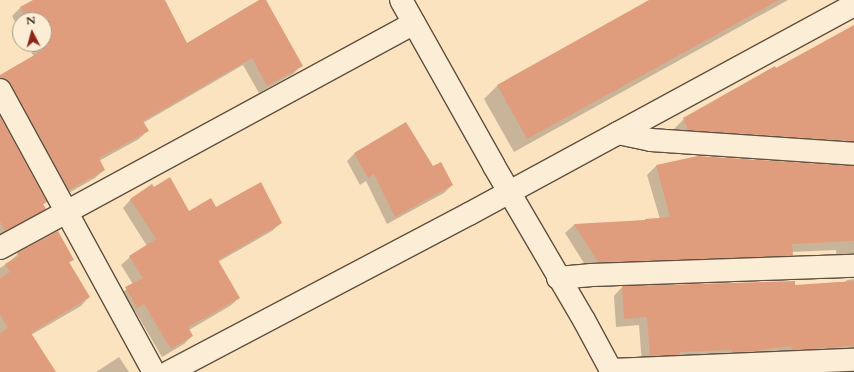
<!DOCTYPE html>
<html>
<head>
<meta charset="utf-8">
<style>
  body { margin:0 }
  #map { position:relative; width:854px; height:372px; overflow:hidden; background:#fbe3c0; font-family:Cardo,serif }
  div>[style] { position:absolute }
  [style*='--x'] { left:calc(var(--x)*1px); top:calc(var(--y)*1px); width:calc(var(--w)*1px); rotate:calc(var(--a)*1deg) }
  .shadow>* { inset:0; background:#0003 }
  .building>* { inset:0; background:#e09d7d }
  .roads { filter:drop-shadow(1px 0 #624f3e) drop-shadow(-1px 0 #624f3e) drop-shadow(0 1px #624f3e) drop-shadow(0 -1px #624f3e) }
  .street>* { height:22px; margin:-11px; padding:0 11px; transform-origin:11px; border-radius:11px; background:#fcedd6 }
  .secondary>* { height:22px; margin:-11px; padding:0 11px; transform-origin:11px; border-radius:11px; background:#fcedd6 }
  span { translate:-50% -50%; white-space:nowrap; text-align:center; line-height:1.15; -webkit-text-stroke:3px #fcedd6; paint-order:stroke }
  .north { position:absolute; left:12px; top:12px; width:40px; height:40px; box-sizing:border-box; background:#fcedd6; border:1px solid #aa9a88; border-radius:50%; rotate:354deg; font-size:11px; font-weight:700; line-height:16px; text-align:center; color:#2f1e13 }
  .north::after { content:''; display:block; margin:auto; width:14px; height:18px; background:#8f2418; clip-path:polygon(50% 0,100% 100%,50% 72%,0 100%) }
</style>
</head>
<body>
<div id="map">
  <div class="shadow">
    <i style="clip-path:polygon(35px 0,164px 0,187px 44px,261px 0,265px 0,301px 66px,293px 74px,259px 93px,243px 65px,143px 123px,147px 131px,139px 139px,99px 161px,104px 170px,95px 178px,60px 198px,0 90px,0 76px,34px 57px,27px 44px,44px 44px,44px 20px,20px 20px,20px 31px,12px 16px,20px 8px)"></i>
    <i style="clip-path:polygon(651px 0,788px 0,514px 152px,484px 99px,497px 86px)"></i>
    <i style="clip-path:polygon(854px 40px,854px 147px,678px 140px,674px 129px,684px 119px,776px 69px)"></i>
    <i style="clip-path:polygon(0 118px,46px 202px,42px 205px,44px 209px,36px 217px,0 237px)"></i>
    <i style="clip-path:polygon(406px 124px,433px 168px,452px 185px,444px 193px,387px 224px,366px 181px,360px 185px,347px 161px,354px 154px)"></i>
    <i style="clip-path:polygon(656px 166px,854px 167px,854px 267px,837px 263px,836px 250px,791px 252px,792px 255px,783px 264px,589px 271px,565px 233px,574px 225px,644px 221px,660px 219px,647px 175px)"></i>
    <i style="clip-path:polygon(131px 199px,189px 213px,216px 208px,281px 223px,272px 231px,218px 262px,239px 298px,230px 306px,189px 330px,192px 336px,184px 344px,162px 357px,135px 311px,128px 315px,117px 297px,133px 284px,121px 265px,130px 257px,147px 246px,123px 208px)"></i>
    <i style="clip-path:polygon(18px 254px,73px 259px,69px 263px,89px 297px,81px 306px,31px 335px,55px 372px,0 372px,0 268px,9px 262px)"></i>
    <i style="clip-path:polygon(854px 279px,854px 360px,642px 364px,639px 325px,616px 327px,614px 296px,622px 287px,794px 286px,845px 282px,847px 280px)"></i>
    <i style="clip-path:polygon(119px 357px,129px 372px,96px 372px)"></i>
  </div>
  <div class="building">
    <i style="clip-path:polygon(33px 0,165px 0,187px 43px,259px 0,266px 0,303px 66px,267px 86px,252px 58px,143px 121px,149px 131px,99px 158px,105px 170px,69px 190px,11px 84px,6px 79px,0 78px,0 75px,43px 50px,40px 44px,44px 44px,44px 20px,27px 20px,20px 7px)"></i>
    <i style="clip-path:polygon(649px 0,779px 0,527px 139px,497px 85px)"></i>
    <i style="clip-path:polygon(854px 25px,854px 141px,688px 130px,683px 118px,775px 66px,776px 68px)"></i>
    <i style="clip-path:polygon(0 116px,47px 202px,43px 204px,46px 209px,5px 231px,0 221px)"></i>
    <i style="clip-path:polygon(406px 122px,433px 166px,441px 162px,453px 185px,395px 217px,374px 174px,368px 178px,354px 153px)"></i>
    <i style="clip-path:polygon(698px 156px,854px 166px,854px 241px,792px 244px,793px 256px,598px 262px,574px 224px,645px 220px,645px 219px,670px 217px,656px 165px)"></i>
    <i style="clip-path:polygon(170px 177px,189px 211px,211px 198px,216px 207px,261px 182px,282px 223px,218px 260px,240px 298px,188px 327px,193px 336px,171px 349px,144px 304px,137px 308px,125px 287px,143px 278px,129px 256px,156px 239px,130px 199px,152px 184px,154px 187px)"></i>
    <i style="clip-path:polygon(58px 231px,74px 260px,69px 262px,90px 297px,31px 333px,56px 372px,0 372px,0 333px,8px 328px,0 314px,0 278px,10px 272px,5px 264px,19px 256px,17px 253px)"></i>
    <i style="clip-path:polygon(795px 281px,795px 285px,854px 281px,854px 346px,792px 350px,791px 346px,754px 351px,732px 352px,732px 350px,680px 352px,680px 355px,650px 356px,647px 317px,624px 319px,622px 286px)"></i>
  </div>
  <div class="roads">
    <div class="street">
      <i style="--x:0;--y:90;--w:321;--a:61.4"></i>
      <i style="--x:618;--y:133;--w:34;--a:12"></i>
      <i style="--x:651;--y:140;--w:203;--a:3.9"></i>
      <i style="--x:0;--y:248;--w:471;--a:-28.5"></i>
      <i style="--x:558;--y:278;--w:34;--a:-5"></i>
      <i style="--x:592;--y:275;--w:262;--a:-2"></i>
      <i style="--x:611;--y:370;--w:243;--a:-2.4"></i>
      <i style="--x:169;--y:372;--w:339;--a:-27.8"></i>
      <i style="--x:469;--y:214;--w:438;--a:-28.5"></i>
    </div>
    <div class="secondary">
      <i style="--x:401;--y:0;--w:190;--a:60.7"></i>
      <i style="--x:494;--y:166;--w:178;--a:59.7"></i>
      <i style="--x:584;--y:320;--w:59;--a:61.7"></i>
    </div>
  </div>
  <div class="north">N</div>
</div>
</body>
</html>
